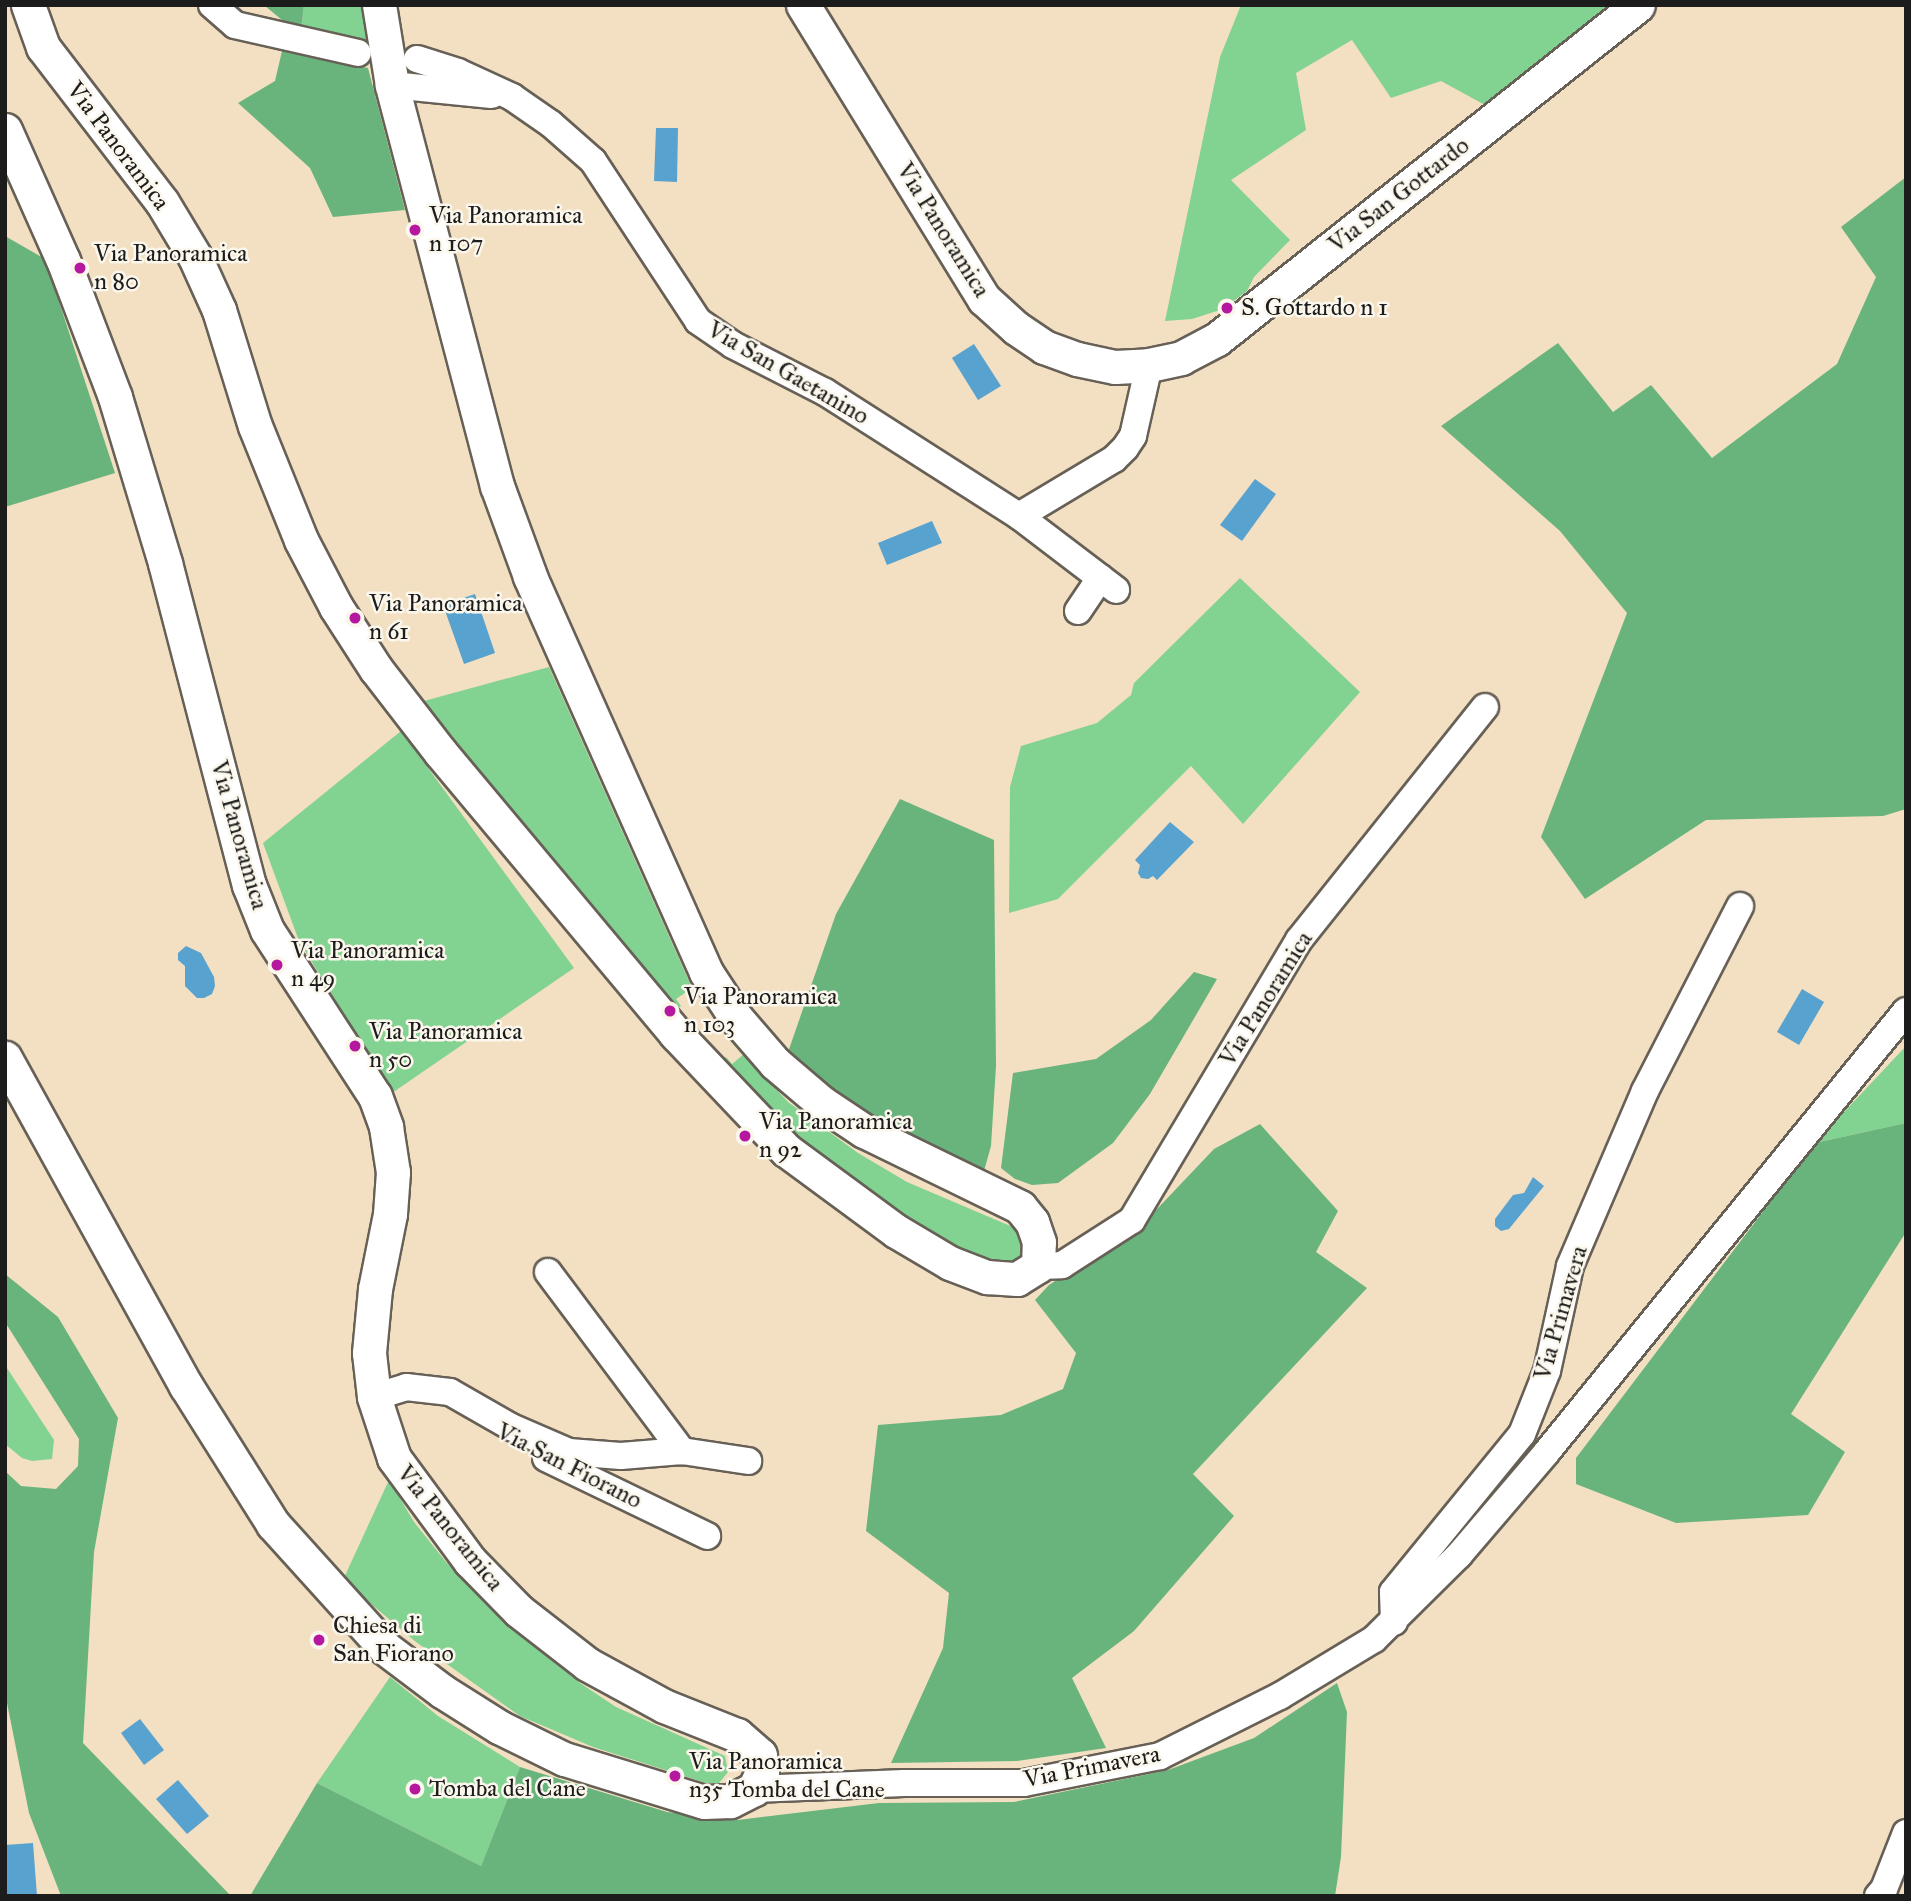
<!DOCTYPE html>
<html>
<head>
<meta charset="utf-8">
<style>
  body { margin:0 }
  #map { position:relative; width:1911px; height:1901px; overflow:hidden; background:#f3dfc2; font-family:"IM FELL Great Primer",serif }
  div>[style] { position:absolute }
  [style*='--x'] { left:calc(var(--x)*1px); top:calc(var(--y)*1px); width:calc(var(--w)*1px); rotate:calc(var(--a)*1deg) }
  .green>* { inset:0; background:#82d292 }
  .forest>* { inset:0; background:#69b47c }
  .water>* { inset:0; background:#57a2cf }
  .roads { filter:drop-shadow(2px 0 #676056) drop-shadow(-2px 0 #676056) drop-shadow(0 2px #676056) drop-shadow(0 -2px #676056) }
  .minor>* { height:26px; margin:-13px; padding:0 13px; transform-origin:13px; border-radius:13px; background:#fff }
  .tertiary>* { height:33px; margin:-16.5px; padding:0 16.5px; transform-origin:16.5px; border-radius:16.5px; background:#fff }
  .dots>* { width:19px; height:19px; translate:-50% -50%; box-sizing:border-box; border:4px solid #fbf7ec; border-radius:50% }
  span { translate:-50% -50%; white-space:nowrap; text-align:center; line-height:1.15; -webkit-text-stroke:5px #fbf7ec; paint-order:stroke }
  .street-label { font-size:24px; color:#1c1c1c }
  .poi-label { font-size:24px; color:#1c1c1c }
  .left { translate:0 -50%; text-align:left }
  .frame { position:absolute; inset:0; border:7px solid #1c1c1c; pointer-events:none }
</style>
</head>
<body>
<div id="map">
  <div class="green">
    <i style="clip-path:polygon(304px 5px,363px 5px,373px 44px,301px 29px)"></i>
    <i style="clip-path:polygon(1241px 5px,1613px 5px,1485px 105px,1441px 81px,1391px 98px,1352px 40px,1296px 73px,1306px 130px,1231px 180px,1290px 240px,1254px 277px,1247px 291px,1223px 309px,1192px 319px,1165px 321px,1220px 57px)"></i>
    <i style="clip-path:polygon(1240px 578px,1360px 692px,1243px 824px,1191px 766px,1058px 899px,1009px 913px,1010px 787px,1021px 746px,1097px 723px,1131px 695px,1134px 683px)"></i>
    <i style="clip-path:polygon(549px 667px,692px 988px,676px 999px,681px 1006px,675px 1010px,596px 917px,424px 701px)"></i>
    <i style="clip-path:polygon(401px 731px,574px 968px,392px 1093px,299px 941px,263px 843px)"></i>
    <i style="clip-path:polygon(1906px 1046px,1906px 1123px,1815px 1143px)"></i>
    <i style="clip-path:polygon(744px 1054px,788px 1102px,858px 1153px,907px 1182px,1022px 1231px,1027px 1245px,1019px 1259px,1010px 1264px,1000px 1264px,968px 1252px,900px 1212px,794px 1139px,719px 1063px,726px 1057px,732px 1064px)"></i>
    <i style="clip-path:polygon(5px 1365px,54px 1440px,52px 1459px,32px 1461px,22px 1458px,5px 1444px)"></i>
    <i style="clip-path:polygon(389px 1480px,414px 1522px,446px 1562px,521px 1636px,580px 1683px,616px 1707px,725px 1756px,728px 1772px,719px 1783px,706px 1783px,593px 1747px,520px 1716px,416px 1642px,343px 1580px)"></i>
    <i style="clip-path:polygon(390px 1677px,438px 1716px,520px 1767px,481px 1866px,317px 1783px)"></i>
  </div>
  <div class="forest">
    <i style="clip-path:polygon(264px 5px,304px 5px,301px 29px,289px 26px)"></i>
    <i style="clip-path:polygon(282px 51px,368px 68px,405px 210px,333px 217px,310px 168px,238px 103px,275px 81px)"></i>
    <i style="clip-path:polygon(1906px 177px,1906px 809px,1883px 816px,1706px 820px,1585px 899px,1541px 837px,1627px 613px,1560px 531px,1441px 426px,1558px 343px,1613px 412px,1651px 385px,1712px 458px,1837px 364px,1876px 277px,1841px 227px)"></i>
    <i style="clip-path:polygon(5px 236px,45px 259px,115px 473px,5px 507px)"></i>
    <i style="clip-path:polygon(900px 799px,994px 840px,996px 1066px,991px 1146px,984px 1171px,856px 1106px,787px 1055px,836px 914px)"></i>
    <i style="clip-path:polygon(1194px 972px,1217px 979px,1150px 1094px,1113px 1143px,1058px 1183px,1032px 1185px,1015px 1179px,1001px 1168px,1013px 1073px,1096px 1059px,1151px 1020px)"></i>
    <i style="clip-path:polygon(1906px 1123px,1906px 1232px,1791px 1414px,1845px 1452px,1808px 1515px,1676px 1523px,1576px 1484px,1576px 1458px,1815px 1143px)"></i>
    <i style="clip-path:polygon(1260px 1124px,1338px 1211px,1316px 1252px,1367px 1288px,1193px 1474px,1234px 1516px,1134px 1631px,1072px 1678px,1106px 1748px,1017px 1761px,891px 1763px,943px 1648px,949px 1593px,866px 1531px,878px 1425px,1001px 1415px,1063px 1389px,1076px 1353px,1035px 1300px,1049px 1285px,1095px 1255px,1158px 1208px,1214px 1149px)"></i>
    <i style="clip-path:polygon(5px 1274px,58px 1317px,118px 1418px,94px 1552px,83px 1743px,231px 1896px,61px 1896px,29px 1813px,5px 1693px,5px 1471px,21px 1486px,56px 1489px,78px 1466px,79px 1439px,5px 1322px)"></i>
    <i style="clip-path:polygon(1337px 1683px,1347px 1712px,1341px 1857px,1335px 1896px,250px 1896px,317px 1783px,481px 1866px,520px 1767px,667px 1812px,738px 1820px,879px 1803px,1014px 1802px,1168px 1770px,1254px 1738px)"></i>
  </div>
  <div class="water">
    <i style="clip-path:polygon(656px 128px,678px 128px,677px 182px,654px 181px)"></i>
    <i style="clip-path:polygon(974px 344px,1001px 386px,978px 400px,952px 358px)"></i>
    <i style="clip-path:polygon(1255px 479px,1276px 494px,1242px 541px,1220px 525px)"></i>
    <i style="clip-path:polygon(932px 521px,942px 543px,887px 565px,878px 543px)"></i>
    <i style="clip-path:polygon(475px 594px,495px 653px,464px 664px,443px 605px)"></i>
    <i style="clip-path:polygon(1170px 822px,1194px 842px,1157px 880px,1153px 876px,1148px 879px,1141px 878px,1138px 873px,1140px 865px,1135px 860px)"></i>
    <i style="clip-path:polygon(186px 946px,201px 953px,214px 977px,215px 986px,212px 994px,204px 998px,197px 998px,185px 986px,185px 966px,178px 960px,178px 953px)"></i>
    <i style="clip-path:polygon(1802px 989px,1824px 1002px,1799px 1045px,1777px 1032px)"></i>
    <i style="clip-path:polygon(1533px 1177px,1544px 1186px,1509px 1229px,1501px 1231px,1495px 1226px,1495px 1219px,1513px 1195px,1524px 1193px)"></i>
    <i style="clip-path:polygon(140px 1719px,164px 1750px,144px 1765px,121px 1733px)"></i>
    <i style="clip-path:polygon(178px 1780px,209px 1816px,187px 1834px,156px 1799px)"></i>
    <i style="clip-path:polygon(33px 1843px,37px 1896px,5px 1896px,5px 1845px)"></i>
  </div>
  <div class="roads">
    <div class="minor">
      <i style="--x:212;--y:5;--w:30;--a:41"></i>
      <i style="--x:235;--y:25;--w:126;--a:12.8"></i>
      <i style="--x:417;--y:59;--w:43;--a:17.6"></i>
      <i style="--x:458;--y:72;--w:60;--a:24.8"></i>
      <i style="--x:512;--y:97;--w:47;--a:34.7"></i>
      <i style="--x:551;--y:124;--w:56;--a:41.4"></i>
      <i style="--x:593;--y:161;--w:191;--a:56.7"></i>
      <i style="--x:698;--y:321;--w:42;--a:34.4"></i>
      <i style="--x:733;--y:345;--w:103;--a:27.1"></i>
      <i style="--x:825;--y:392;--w:230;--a:32.6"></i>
      <i style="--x:1019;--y:516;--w:122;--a:37.3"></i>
      <i style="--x:392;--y:85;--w:100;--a:5.8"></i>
      <i style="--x:1019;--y:516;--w:111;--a:-31"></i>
      <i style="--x:1114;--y:459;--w:16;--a:-45"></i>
      <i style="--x:1125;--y:448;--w:14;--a:-56"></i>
      <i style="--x:1133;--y:436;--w:73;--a:-77.3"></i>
      <i style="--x:1078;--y:611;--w:40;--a:-56"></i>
      <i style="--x:1038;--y:1266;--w:24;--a:-2"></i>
      <i style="--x:1062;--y:1265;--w:83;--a:-32.7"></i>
      <i style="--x:1132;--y:1220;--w:326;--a:-59.2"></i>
      <i style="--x:1299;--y:940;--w:298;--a:-51.4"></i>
      <i style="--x:548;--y:1272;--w:224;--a:53.2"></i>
      <i style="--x:374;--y:1397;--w:34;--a:-17"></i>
      <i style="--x:406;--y:1387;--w:44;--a:6.5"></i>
      <i style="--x:450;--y:1392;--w:70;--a:29.8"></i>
      <i style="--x:511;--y:1427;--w:63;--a:23.3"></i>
      <i style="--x:569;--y:1452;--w:52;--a:4.4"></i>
      <i style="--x:621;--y:1456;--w:61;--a:-4.7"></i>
      <i style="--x:682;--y:1451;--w:67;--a:8.6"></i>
      <i style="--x:546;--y:1458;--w:179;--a:25.8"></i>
      <i style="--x:1394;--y:1622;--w:30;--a:-92"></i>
      <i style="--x:1393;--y:1592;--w:204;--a:-50.8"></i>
      <i style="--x:1522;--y:1434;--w:68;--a:-68.4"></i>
      <i style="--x:1547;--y:1371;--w:107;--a:-77.6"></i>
      <i style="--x:1570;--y:1266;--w:190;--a:-66.8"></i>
      <i style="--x:1645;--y:1091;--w:208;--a:-62.8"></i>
      <i style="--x:754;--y:1789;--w:150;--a:-2.3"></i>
      <i style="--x:904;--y:1783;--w:120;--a:0"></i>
      <i style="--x:1024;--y:1783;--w:139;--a:-11.2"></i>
      <i style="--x:1160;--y:1756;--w:134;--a:-26.6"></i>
      <i style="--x:1280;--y:1696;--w:110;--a:-31.2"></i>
      <i style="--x:1374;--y:1639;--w:120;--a:-44.7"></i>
      <i style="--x:1459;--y:1555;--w:134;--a:-49.5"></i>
      <i style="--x:1546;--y:1453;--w:570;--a:-50.84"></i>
      <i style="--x:1878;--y:1896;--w:9;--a:-49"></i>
      <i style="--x:1884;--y:1889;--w:60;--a:-68.6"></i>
    </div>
    <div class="tertiary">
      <i style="--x:28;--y:5;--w:45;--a:70.3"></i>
      <i style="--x:43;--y:47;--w:195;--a:52.5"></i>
      <i style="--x:162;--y:202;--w:64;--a:59"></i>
      <i style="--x:195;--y:257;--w:58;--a:65.6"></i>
      <i style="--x:219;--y:310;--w:121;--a:72.8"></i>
      <i style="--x:255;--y:426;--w:123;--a:68"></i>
      <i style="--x:301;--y:540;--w:76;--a:62.4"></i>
      <i style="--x:336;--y:607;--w:74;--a:57.2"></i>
      <i style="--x:376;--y:669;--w:106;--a:52.3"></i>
      <i style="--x:441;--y:753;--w:366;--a:50.1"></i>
      <i style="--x:676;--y:1034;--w:160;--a:46.5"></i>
      <i style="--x:786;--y:1150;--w:137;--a:36.4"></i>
      <i style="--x:896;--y:1231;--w:63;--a:30.7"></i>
      <i style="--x:950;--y:1263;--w:40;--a:21"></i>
      <i style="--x:987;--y:1277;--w:30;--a:4"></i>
      <i style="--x:1017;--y:1279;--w:25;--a:-32"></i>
      <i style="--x:1038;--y:1266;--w:24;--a:-88"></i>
      <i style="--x:1039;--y:1242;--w:21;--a:-109"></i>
      <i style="--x:1032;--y:1222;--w:19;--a:-129"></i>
      <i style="--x:1020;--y:1207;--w:174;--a:-154"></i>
      <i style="--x:864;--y:1131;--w:50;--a:-146.3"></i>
      <i style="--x:822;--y:1103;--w:62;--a:-139.6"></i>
      <i style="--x:775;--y:1063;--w:60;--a:-130.9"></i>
      <i style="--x:736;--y:1018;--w:55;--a:-123.1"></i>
      <i style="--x:706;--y:972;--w:433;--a:-114"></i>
      <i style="--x:530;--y:576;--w:96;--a:-110.1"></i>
      <i style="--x:497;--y:486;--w:415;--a:-104.7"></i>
      <i style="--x:392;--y:85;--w:81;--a:-99.2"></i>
      <i style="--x:803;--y:5;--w:345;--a:58.4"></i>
      <i style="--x:984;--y:299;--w:43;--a:42.2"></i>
      <i style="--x:1016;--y:328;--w:34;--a:34"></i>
      <i style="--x:1044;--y:347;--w:35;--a:20"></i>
      <i style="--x:1077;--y:359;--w:39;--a:12"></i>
      <i style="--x:1115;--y:367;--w:34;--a:-3"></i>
      <i style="--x:1149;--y:365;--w:33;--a:-12"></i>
      <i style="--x:1181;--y:358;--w:41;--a:-27.8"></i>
      <i style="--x:1217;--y:339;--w:537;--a:-38.43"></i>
      <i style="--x:5;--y:130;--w:142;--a:66"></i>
      <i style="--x:63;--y:260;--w:147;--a:69.2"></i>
      <i style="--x:115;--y:397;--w:173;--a:73.2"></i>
      <i style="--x:165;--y:563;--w:333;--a:75.4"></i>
      <i style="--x:249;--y:885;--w:48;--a:68.2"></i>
      <i style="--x:267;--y:930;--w:198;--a:57"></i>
      <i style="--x:375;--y:1096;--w:33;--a:70"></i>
      <i style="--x:386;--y:1127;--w:46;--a:81.2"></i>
      <i style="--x:393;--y:1172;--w:42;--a:94.1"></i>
      <i style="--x:390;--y:1214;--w:76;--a:101.3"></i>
      <i style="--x:375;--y:1289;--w:64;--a:95.4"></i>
      <i style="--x:369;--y:1353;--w:44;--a:83.5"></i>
      <i style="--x:374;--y:1397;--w:64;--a:71.8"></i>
      <i style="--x:394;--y:1458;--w:128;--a:53.6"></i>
      <i style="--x:470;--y:1561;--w:70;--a:45.6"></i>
      <i style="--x:519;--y:1611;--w:86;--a:37.9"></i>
      <i style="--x:587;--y:1664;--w:88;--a:28.6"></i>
      <i style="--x:664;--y:1706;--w:79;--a:21.7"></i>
      <i style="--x:737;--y:1735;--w:30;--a:41"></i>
      <i style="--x:760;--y:1755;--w:17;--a:83"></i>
      <i style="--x:762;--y:1772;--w:19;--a:115"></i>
      <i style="--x:754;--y:1789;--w:27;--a:153"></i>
      <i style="--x:730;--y:1801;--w:26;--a:178"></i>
      <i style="--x:704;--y:1802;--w:146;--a:-162.9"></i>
      <i style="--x:564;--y:1759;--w:72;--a:-153.8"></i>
      <i style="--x:499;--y:1727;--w:67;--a:-147.7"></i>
      <i style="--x:442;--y:1691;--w:71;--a:-143"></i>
      <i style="--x:385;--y:1648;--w:167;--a:-132.1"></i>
      <i style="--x:273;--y:1524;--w:163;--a:-122.2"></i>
      <i style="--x:186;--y:1386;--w:375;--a:-118.9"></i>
    </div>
  </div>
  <div class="dots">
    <i style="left:415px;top:230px;background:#b5179e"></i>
    <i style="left:80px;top:268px;background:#b5179e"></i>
    <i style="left:1227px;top:308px;background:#b5179e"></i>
    <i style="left:355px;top:618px;background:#b5179e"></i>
    <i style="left:277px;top:965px;background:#b5179e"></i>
    <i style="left:670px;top:1011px;background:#b5179e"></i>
    <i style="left:355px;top:1046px;background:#b5179e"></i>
    <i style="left:745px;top:1136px;background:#b5179e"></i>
    <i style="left:319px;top:1640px;background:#b5179e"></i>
    <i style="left:675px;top:1776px;background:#b5179e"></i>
    <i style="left:415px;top:1789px;background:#b5179e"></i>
  </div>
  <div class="street-label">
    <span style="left:118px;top:146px;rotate:53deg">Via Panoramica</span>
    <span style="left:1399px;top:195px;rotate:-38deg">Via San Gottardo</span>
    <span style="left:943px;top:230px;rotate:58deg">Via Panoramica</span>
    <span style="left:788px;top:373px;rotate:30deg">Via San Gaetanino</span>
    <span style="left:239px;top:835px;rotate:74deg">Via Panoramica</span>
    <span style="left:1266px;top:999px;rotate:-58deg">Via Panoramica</span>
    <span style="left:1561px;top:1313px;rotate:-74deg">Via Primavera</span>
    <span style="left:569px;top:1466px;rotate:27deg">Via San Fiorano</span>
    <span style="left:450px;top:1528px;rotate:51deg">Via Panoramica</span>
    <span style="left:1092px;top:1767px;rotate:-11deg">Via Primavera</span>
  </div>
  <div class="poi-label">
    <span class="left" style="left:429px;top:230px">Via Panoramica<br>n 107</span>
    <span class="left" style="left:94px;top:268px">Via Panoramica<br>n 80</span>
    <span class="left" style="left:1241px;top:308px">S. Gottardo n 1</span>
    <span class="left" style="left:369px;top:618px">Via Panoramica<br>n 61</span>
    <span class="left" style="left:291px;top:965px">Via Panoramica<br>n 49</span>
    <span class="left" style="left:684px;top:1011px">Via Panoramica<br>n 103</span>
    <span class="left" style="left:369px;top:1046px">Via Panoramica<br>n 50</span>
    <span class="left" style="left:759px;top:1136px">Via Panoramica<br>n 92</span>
    <span class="left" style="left:333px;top:1640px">Chiesa di<br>San Fiorano</span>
    <span class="left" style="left:689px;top:1776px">Via Panoramica<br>n35 Tomba del Cane</span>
    <span class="left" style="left:429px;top:1789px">Tomba del Cane</span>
  </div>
  <div class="frame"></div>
</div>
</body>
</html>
